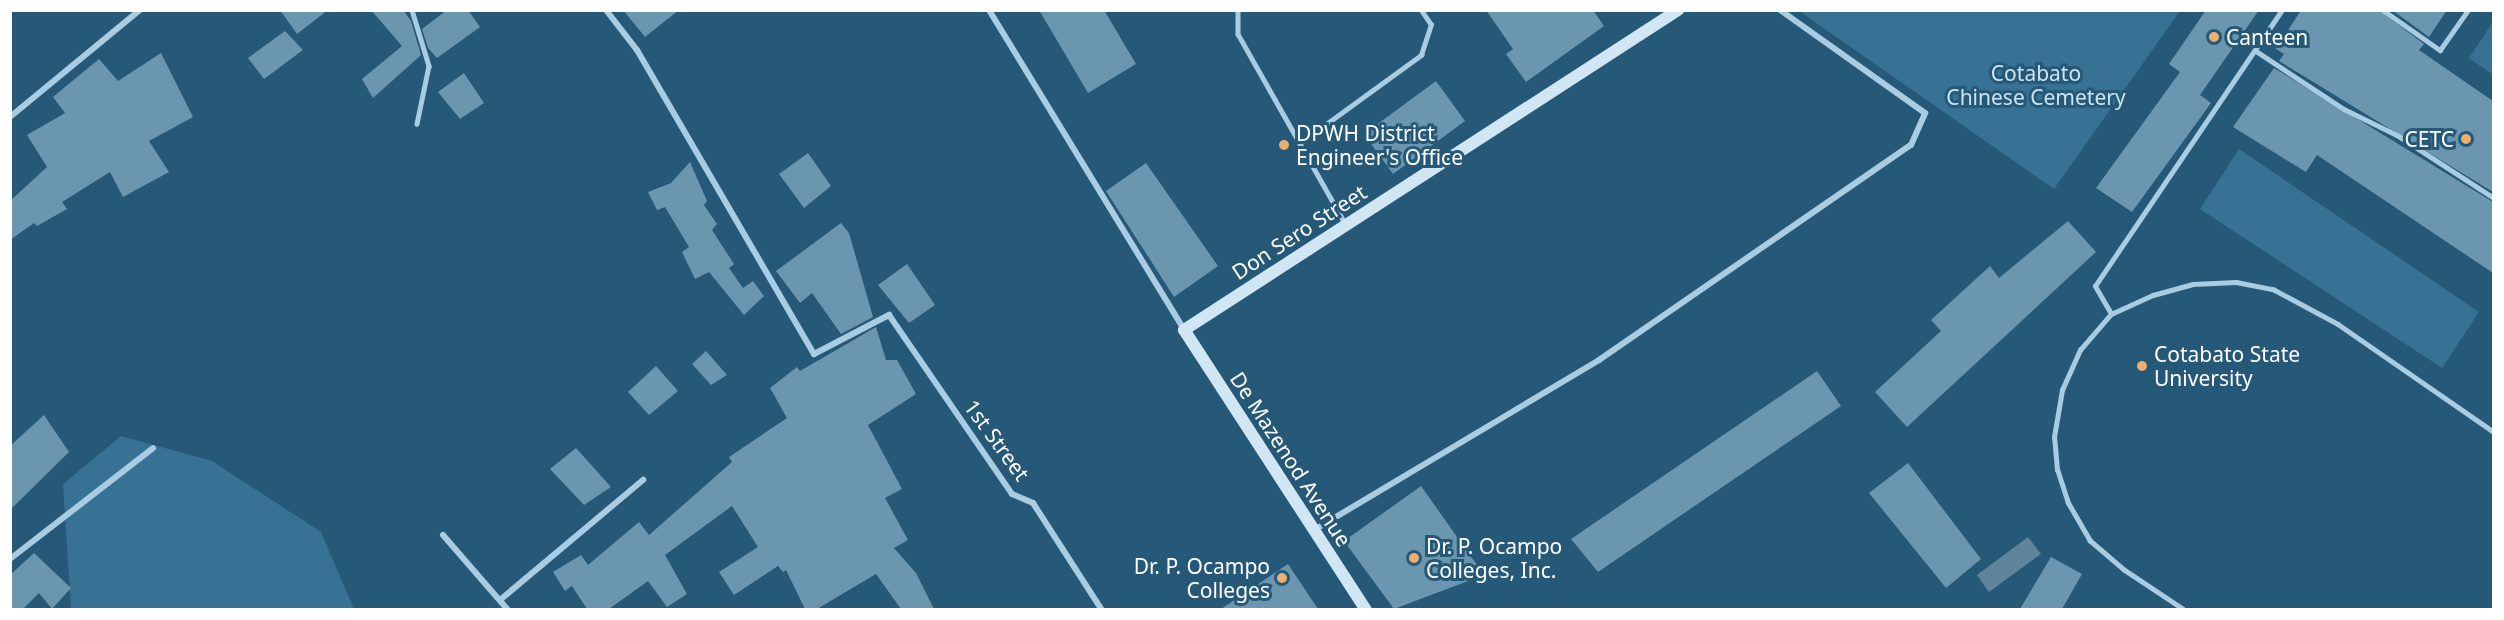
<!DOCTYPE html>
<html>
<head>
<meta charset="utf-8">
<style>
  body { margin:0 }
  #map { position:relative; width:2504px; height:620px; overflow:hidden; background:#265877; font-family:"Noto Sans",sans-serif }
  div>[style] { position:absolute }
  [style*='--x'] { left:calc(var(--x)*1px); top:calc(var(--y)*1px); width:calc(var(--w)*1px); rotate:calc(var(--a)*1deg) }
  .green>* { inset:0; background:#377193 }
  .water>* { inset:0; background:#5f849b }
  .building>* { inset:0; background:#6a96b0 }
  .service>* { height:4.5px; margin:-2.25px; padding:0 2.25px; transform-origin:2.25px; border-radius:2.25px; background:#a8cde3 }
  .minor>* { height:6px; margin:-3px; padding:0 3px; transform-origin:3px; border-radius:3px; background:#a8cde3 }
  .secondary>* { height:12px; margin:-6px; padding:0 6px; transform-origin:6px; border-radius:6px; background:#d0e6f3 }
  .dots>* { width:16px; height:16px; translate:-50% -50%; box-sizing:border-box; border:3px solid #265877; border-radius:50% }
  span { translate:-50% -50%; white-space:nowrap; text-align:center; line-height:1.15; -webkit-text-stroke:6px #265877; paint-order:stroke }
  .poi-label { font-size:21px; color:#fff }
  .left { translate:0 -50%; text-align:left }
  .right { translate:-100% -50%; text-align:right }
  .park-label { font-size:21px; color:#cae4f2 }
  .street-label { font-size:21px; color:#fff }
  .frame { position:absolute; inset:0; border:12px solid #fff; pointer-events:none }
</style>
</head>
<body>
<div id="map">
  <div class="green">
    <i style="clip-path:polygon(1799px 11px,2180px 11px,2054px 189px)"></i>
    <i style="clip-path:polygon(2493px 22px,2493px 75px,2469px 58px)"></i>
    <i style="clip-path:polygon(2239px 149px,2479px 312px,2442px 368px,2200px 209px)"></i>
    <i style="clip-path:polygon(121px 436px,212px 461px,321px 532px,354px 609px,71px 609px,63px 484px)"></i>
  </div>
  <div class="water">
    <i style="clip-path:polygon(2028px 537px,2041px 554px,1989px 592px,1977px 575px)"></i>
  </div>
  <div class="building">
    <i style="clip-path:polygon(280px 10px,328px 10px,297px 34px)"></i>
    <i style="clip-path:polygon(371px 10px,403px 10px,411px 21px,421px 55px,373px 98px,362px 79px,402px 46px)"></i>
    <i style="clip-path:polygon(447px 10px,468px 10px,480px 27px,437px 58px,428px 48px,422px 29px)"></i>
    <i style="clip-path:polygon(623px 10px,679px 10px,645px 37px)"></i>
    <i style="clip-path:polygon(1039px 10px,1104px 10px,1136px 64px,1088px 93px)"></i>
    <i style="clip-path:polygon(1486px 10px,1593px 10px,1604px 26px,1526px 82px,1506px 54px,1513px 49px)"></i>
    <i style="clip-path:polygon(2206px 10px,2259px 10px,2200px 95px,2211px 103px,2132px 212px,2096px 188px,2180px 72px,2169px 64px)"></i>
    <i style="clip-path:polygon(2301px 10px,2379px 10px,2424px 44px,2419px 50px,2493px 101px,2493px 192px,2279px 61px,2284px 54px,2276px 49px)"></i>
    <i style="clip-path:polygon(2392px 10px,2447px 10px,2429px 37px)"></i>
    <i style="clip-path:polygon(285px 31px,303px 50px,264px 79px,248px 58px)"></i>
    <i style="clip-path:polygon(161px 53px,193px 117px,149px 141px,169px 172px,123px 197px,110px 172px,62px 202px,67px 209px,37px 226px,34px 223px,10px 240px,10px 201px,47px 167px,27px 135px,65px 113px,53px 97px,99px 59px,118px 81px)"></i>
    <i style="clip-path:polygon(2274px 68px,2493px 202px,2493px 273px,2317px 155px,2306px 172px,2233px 127px)"></i>
    <i style="clip-path:polygon(464px 73px,484px 103px,460px 119px,438px 92px)"></i>
    <i style="clip-path:polygon(1436px 81px,1465px 121px,1393px 174px,1364px 134px)"></i>
    <i style="clip-path:polygon(808px 153px,831px 186px,804px 208px,779px 174px)"></i>
    <i style="clip-path:polygon(690px 162px,707px 201px,704px 205px,717px 224px,712px 230px,734px 264px,729px 268px,743px 288px,753px 281px,764px 296px,744px 315px,709px 272px,695px 279px,682px 252px,689px 247px,665px 207px,657px 210px,648px 192px,671px 183px)"></i>
    <i style="clip-path:polygon(1146px 163px,1218px 266px,1174px 297px,1106px 191px)"></i>
    <i style="clip-path:polygon(2068px 221px,2096px 252px,1907px 427px,1875px 392px,1941px 331px,1931px 320px,1990px 266px,1999px 278px)"></i>
    <i style="clip-path:polygon(841px 223px,849px 233px,873px 317px,841px 334px,812px 293px,800px 303px,776px 271px)"></i>
    <i style="clip-path:polygon(907px 264px,935px 305px,909px 323px,878px 285px)"></i>
    <i style="clip-path:polygon(876px 327px,886px 360px,897px 360px,916px 394px,868px 425px,902px 489px,885px 498px,908px 540px,894px 548px,916px 573px,934px 609px,901px 609px,876px 574px,817px 609px,805px 609px,786px 570px,783px 572px,778px 566px,734px 595px,719px 572px,758px 547px,732px 506px,665px 555px,687px 594px,667px 607px,648px 581px,609px 609px,587px 609px,572px 586px,565px 591px,553px 572px,581px 555px,588px 565px,639px 522px,649px 535px,732px 462px,729px 457px,787px 418px,770px 388px,797px 367px,800px 371px)"></i>
    <i style="clip-path:polygon(706px 351px,727px 375px,711px 385px,692px 364px)"></i>
    <i style="clip-path:polygon(656px 366px,678px 391px,649px 415px,628px 392px)"></i>
    <i style="clip-path:polygon(1817px 371px,1841px 406px,1598px 572px,1571px 539px)"></i>
    <i style="clip-path:polygon(44px 415px,69px 452px,10px 510px,10px 446px)"></i>
    <i style="clip-path:polygon(576px 448px,611px 487px,584px 505px,550px 469px)"></i>
    <i style="clip-path:polygon(1908px 463px,1981px 559px,1946px 588px,1869px 493px)"></i>
    <i style="clip-path:polygon(1421px 486px,1484px 575px,1394px 609px,1344px 541px)"></i>
    <i style="clip-path:polygon(34px 553px,71px 588px,52px 609px,39px 593px,23px 609px,10px 609px,10px 575px)"></i>
    <i style="clip-path:polygon(2051px 557px,2082px 574px,2062px 609px,2020px 609px)"></i>
    <i style="clip-path:polygon(1288px 564px,1318px 609px,1221px 609px)"></i>
  </div>
  <div class="service">
    <i style="--x:412;--y:10;--w:59;--a:73.1"></i>
    <i style="--x:429;--y:66;--w:59;--a:101.7"></i>
    <i style="--x:1238;--y:10;--w:24;--a:90"></i>
    <i style="--x:1238;--y:34;--w:217;--a:60.5"></i>
    <i style="--x:2383;--y:10;--w:70;--a:35.1"></i>
    <i style="--x:2440;--y:50;--w:49;--a:-55"></i>
    <i style="--x:2256;--y:51;--w:105;--a:33.4"></i>
    <i style="--x:2344;--y:109;--w:59;--a:26.1"></i>
    <i style="--x:2397;--y:135;--w:116;--a:33"></i>
    <i style="--x:1300;--y:143;--w:150;--a:-36"></i>
    <i style="--x:1421;--y:55;--w:32;--a:-72"></i>
    <i style="--x:1431;--y:25;--w:18;--a:-124"></i>
    <i style="--x:2111;--y:314;--w:32;--a:-120"></i>
    <i style="--x:2095;--y:286;--w:333;--a:-55.9"></i>
    <i style="--x:2184;--y:610;--w:72;--a:-146.3"></i>
    <i style="--x:2124;--y:570;--w:45;--a:-139.5"></i>
    <i style="--x:2090;--y:541;--w:44;--a:-120.1"></i>
    <i style="--x:2068;--y:503;--w:35;--a:-108"></i>
    <i style="--x:2057;--y:470;--w:33;--a:-95"></i>
    <i style="--x:2054;--y:437;--w:48;--a:-80.3"></i>
    <i style="--x:2062;--y:390;--w:44;--a:-65.8"></i>
    <i style="--x:2080;--y:350;--w:48;--a:-49.3"></i>
    <i style="--x:2111;--y:314;--w:46;--a:-24.3"></i>
    <i style="--x:2153;--y:295;--w:41;--a:-15.4"></i>
    <i style="--x:2193;--y:284;--w:43;--a:-2.7"></i>
    <i style="--x:2236;--y:282;--w:38;--a:11"></i>
    <i style="--x:2273;--y:289;--w:74;--a:28.3"></i>
    <i style="--x:2338;--y:324;--w:190;--a:34.7"></i>
  </div>
  <div class="minor">
    <i style="--x:606;--y:10;--w:51;--a:52.2"></i>
    <i style="--x:637;--y:50;--w:352;--a:59.8"></i>
    <i style="--x:814;--y:354;--w:85;--a:-27.5"></i>
    <i style="--x:889;--y:315;--w:217;--a:55.5"></i>
    <i style="--x:1012;--y:494;--w:23;--a:23"></i>
    <i style="--x:1033;--y:503;--w:127;--a:57.2"></i>
    <i style="--x:989;--y:10;--w:375;--a:58.6"></i>
    <i style="--x:10;--y:117;--w:168;--a:-39.5"></i>
    <i style="--x:1314;--y:530;--w:332;--a:-30.8"></i>
    <i style="--x:1599;--y:360;--w:379;--a:-34.6"></i>
    <i style="--x:1911;--y:145;--w:35;--a:-66"></i>
    <i style="--x:1925;--y:113;--w:178;--a:-144.6"></i>
    <i style="--x:443;--y:535;--w:99;--a:49.1"></i>
    <i style="--x:10;--y:559;--w:181;--a:-37.8"></i>
    <i style="--x:500;--y:600;--w:187;--a:-40"></i>
  </div>
  <div class="secondary">
    <i style="--x:1366;--y:610;--w:334;--a:-123"></i>
    <i style="--x:1184;--y:330;--w:589;--a:-32.93"></i>
  </div>
  <div class="dots">
    <i style="left:2214px;top:37px;background:#ebb06d"></i>
    <i style="left:2466px;top:139px;background:#ebb06d"></i>
    <i style="left:1284px;top:145px;background:#ebb06d"></i>
    <i style="left:2142px;top:366px;background:#ebb06d"></i>
    <i style="left:1414px;top:558px;background:#ebb06d"></i>
    <i style="left:1282px;top:578px;background:#ebb06d"></i>
  </div>
  <div class="poi-label">
    <span class="left" style="left:2226px;top:37px">Canteen</span>
    <span class="left" style="left:1296px;top:145px">DPWH District<br>Engineer's Office</span>
    <span class="right" style="left:2454px;top:139px">CETC</span>
    <span class="left" style="left:2154px;top:366px">Cotabato State<br>University</span>
    <span class="left" style="left:1426px;top:558px">Dr. P. Ocampo<br>Colleges, Inc.</span>
    <span class="right" style="left:1270px;top:578px">Dr. P. Ocampo<br>Colleges</span>
  </div>
  <div class="park-label">
    <span style="left:2036px;top:85px">Cotabato<br>Chinese Cemetery</span>
  </div>
  <div class="street-label">
    <span style="left:1299px;top:232px;rotate:-33deg">Don Sero Street</span>
    <span style="left:997px;top:440px;rotate:54deg">1st Street</span>
    <span style="left:1291px;top:459px;rotate:57deg">De Mazenod Avenue</span>
  </div>
  <div class="frame"></div>
</div>
</body>
</html>
